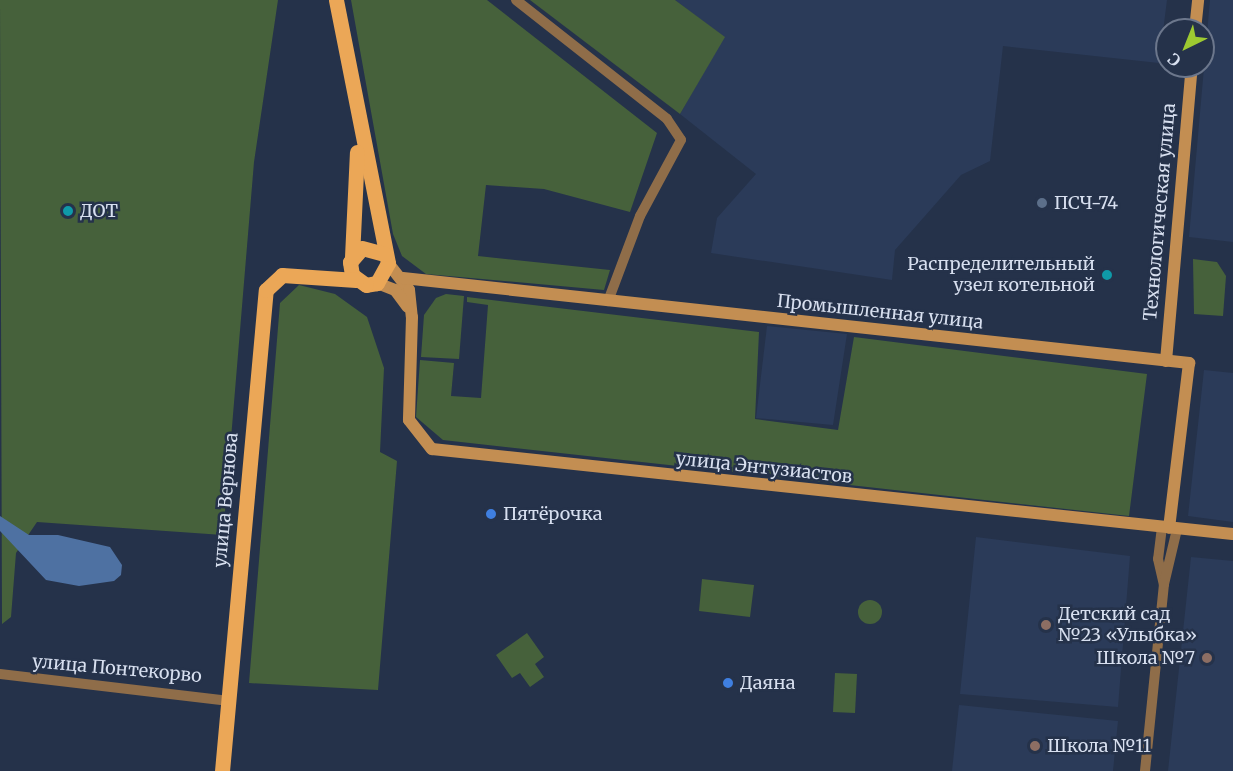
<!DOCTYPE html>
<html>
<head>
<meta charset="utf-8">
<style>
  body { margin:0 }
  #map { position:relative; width:1233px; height:771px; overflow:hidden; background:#25324a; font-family:Merriweather,serif }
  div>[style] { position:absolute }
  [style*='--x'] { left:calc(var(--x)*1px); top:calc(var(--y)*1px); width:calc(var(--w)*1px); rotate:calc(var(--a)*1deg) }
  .built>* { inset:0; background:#2b3b59 }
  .green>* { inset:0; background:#46613b }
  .round { border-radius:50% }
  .water>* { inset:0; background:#4e71a2 }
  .street>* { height:10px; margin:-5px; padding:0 5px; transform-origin:5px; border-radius:5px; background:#8f6d49 }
  .secondary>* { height:12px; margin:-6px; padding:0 6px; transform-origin:6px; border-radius:6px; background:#c38e52 }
  .primary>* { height:15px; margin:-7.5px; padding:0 7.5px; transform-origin:7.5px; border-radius:7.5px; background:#eba757 }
  .dots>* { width:16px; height:16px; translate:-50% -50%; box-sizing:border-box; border:3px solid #25324a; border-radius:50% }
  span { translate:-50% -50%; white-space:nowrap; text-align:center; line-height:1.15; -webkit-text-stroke:5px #25324a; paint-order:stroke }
  .poi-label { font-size:18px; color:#d7dfef }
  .left { translate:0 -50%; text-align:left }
  .right { translate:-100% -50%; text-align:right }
  .street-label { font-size:18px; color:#d7dfef }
  .north { position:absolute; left:1155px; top:18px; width:60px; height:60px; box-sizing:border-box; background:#25324a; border:2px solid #6c778c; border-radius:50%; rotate:223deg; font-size:16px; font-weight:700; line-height:24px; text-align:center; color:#d7dfef }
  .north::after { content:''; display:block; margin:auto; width:21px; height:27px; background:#9dca31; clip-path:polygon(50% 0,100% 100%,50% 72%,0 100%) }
</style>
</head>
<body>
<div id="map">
  <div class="built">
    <i style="clip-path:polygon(675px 0,1167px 0,1159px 63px,1003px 46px,990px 161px,961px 175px,895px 250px,892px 280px,711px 253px,717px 218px,756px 174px,680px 114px,724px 37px)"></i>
    <i style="clip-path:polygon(1210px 0,1233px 0,1233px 242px,1189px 237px)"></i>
    <i style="clip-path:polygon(767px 326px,847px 334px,833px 425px,756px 418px)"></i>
    <i style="clip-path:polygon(1204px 370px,1233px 373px,1233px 522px,1188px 516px)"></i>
    <i style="clip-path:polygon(976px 537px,1130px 556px,1118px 707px,960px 694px)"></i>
    <i style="clip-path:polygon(1191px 557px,1233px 561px,1233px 771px,1168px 771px)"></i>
    <i style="clip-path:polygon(959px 705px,1118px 721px,1113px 771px,952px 771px)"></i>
  </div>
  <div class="green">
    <i style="clip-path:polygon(0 0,278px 0,254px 162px,223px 535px,37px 522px,16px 553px,11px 617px,2px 624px)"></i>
    <i style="clip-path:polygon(351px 0,487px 0,657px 133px,630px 212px,544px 189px,486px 185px,478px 256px,610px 270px,604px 290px,426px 274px,402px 256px,393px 234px)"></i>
    <i style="clip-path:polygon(530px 0,675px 0,725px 37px,680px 114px)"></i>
    <i style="clip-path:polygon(1193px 259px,1217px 262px,1226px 276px,1223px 316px,1194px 314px)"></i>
    <i style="clip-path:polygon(299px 285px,335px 294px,367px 317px,384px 368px,380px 452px,397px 461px,378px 690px,249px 683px,280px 303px)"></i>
    <i style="clip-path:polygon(446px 294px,464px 296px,459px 359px,421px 357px,424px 315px,436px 298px)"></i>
    <i style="clip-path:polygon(467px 297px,759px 332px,755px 419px,838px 430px,854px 337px,1147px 374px,1129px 516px,443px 440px,416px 417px,420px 360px,454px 363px,451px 396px,481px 398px,488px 305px,467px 302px)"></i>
    <i style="clip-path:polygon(702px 579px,754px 585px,750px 617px,699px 611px)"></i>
    <i class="round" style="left:858px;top:600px;width:24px;height:24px"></i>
    <i style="clip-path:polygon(527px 633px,544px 657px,535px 664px,544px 677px,530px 687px,520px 673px,512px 678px,496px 655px)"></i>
    <i style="clip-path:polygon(835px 673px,857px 674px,855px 713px,833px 712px)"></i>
  </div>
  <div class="water">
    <i style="clip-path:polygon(0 516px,29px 535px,58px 535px,110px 547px,122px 565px,121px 575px,114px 581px,79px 586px,46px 580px,0 531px)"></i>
  </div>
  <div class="street">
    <i style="--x:516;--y:0;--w:192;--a:38.2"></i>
    <i style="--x:667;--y:119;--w:25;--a:56"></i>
    <i style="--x:681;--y:140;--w:86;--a:118.3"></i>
    <i style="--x:640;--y:216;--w:91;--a:110.6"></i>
    <i style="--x:1162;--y:527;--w:32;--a:97"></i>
    <i style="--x:1158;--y:559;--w:26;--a:77"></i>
    <i style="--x:0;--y:674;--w:231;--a:6.7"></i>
    <i style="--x:1145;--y:771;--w:188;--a:-84.2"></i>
    <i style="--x:1164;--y:584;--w:57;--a:-76.7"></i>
  </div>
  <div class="secondary">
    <i style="--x:1195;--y:30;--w:30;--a:-84"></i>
    <i style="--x:388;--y:263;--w:34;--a:52"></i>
    <i style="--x:409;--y:290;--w:27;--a:84"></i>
    <i style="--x:412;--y:317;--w:103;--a:91.7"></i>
    <i style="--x:409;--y:420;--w:37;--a:52"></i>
    <i style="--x:432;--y:449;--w:805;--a:6.06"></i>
    <i style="--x:403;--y:278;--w:791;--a:6.17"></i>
    <i style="--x:1189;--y:363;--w:166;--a:96.9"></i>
    <i style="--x:377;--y:283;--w:19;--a:21"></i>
    <i style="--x:395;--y:290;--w:21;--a:53"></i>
    <i style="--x:1166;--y:361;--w:296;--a:-85"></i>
  </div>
  <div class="primary">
    <i style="--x:336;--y:0;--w:268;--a:78.8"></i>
    <i style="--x:388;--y:263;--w:23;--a:119"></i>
    <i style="--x:377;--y:283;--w:11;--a:170"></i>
    <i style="--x:366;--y:285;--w:17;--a:-144"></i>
    <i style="--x:352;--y:275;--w:13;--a:-99"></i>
    <i style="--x:350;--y:262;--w:18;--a:-49"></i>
    <i style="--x:362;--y:248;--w:23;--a:15"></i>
    <i style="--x:352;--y:257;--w:105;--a:-87.3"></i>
    <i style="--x:222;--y:771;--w:483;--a:-84.8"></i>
    <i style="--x:266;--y:290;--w:22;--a:-43"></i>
    <i style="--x:282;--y:275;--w:74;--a:3.9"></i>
  </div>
  <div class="dots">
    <i style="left:1042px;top:203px;background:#5c6f8a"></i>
    <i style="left:68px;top:211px;background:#0f9aa8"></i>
    <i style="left:1107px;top:275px;background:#0f9aa8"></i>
    <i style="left:491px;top:514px;background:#3f7fe0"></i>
    <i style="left:1046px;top:625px;background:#8d6e63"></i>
    <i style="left:1207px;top:658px;background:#8d6e63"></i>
    <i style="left:728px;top:683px;background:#3f7fe0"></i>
    <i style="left:1035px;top:746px;background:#8d6e63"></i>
  </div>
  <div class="poi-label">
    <span class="left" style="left:1054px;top:203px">ПСЧ-74</span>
    <span class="left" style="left:80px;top:211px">ДОТ</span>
    <span class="right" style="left:1095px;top:275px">Распределительный<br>узел котельной</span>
    <span class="left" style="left:503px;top:514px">Пятёрочка</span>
    <span class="left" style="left:1058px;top:625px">Детский сад<br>№23 «Улыбка»</span>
    <span class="right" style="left:1195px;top:658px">Школа №7</span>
    <span class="left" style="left:740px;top:683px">Даяна</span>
    <span class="left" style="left:1047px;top:746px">Школа №11</span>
  </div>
  <div class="street-label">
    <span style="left:1160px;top:212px;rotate:-85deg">Технологическая улица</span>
    <span style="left:880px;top:312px;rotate:6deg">Промышленная улица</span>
    <span style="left:764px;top:468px;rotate:6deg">улица Энтузиастов</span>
    <span style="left:226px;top:500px;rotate:-85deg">улица Вернова</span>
    <span style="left:117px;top:669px;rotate:5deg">улица Понтекорво</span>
  </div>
  <div class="north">С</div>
</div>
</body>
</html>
